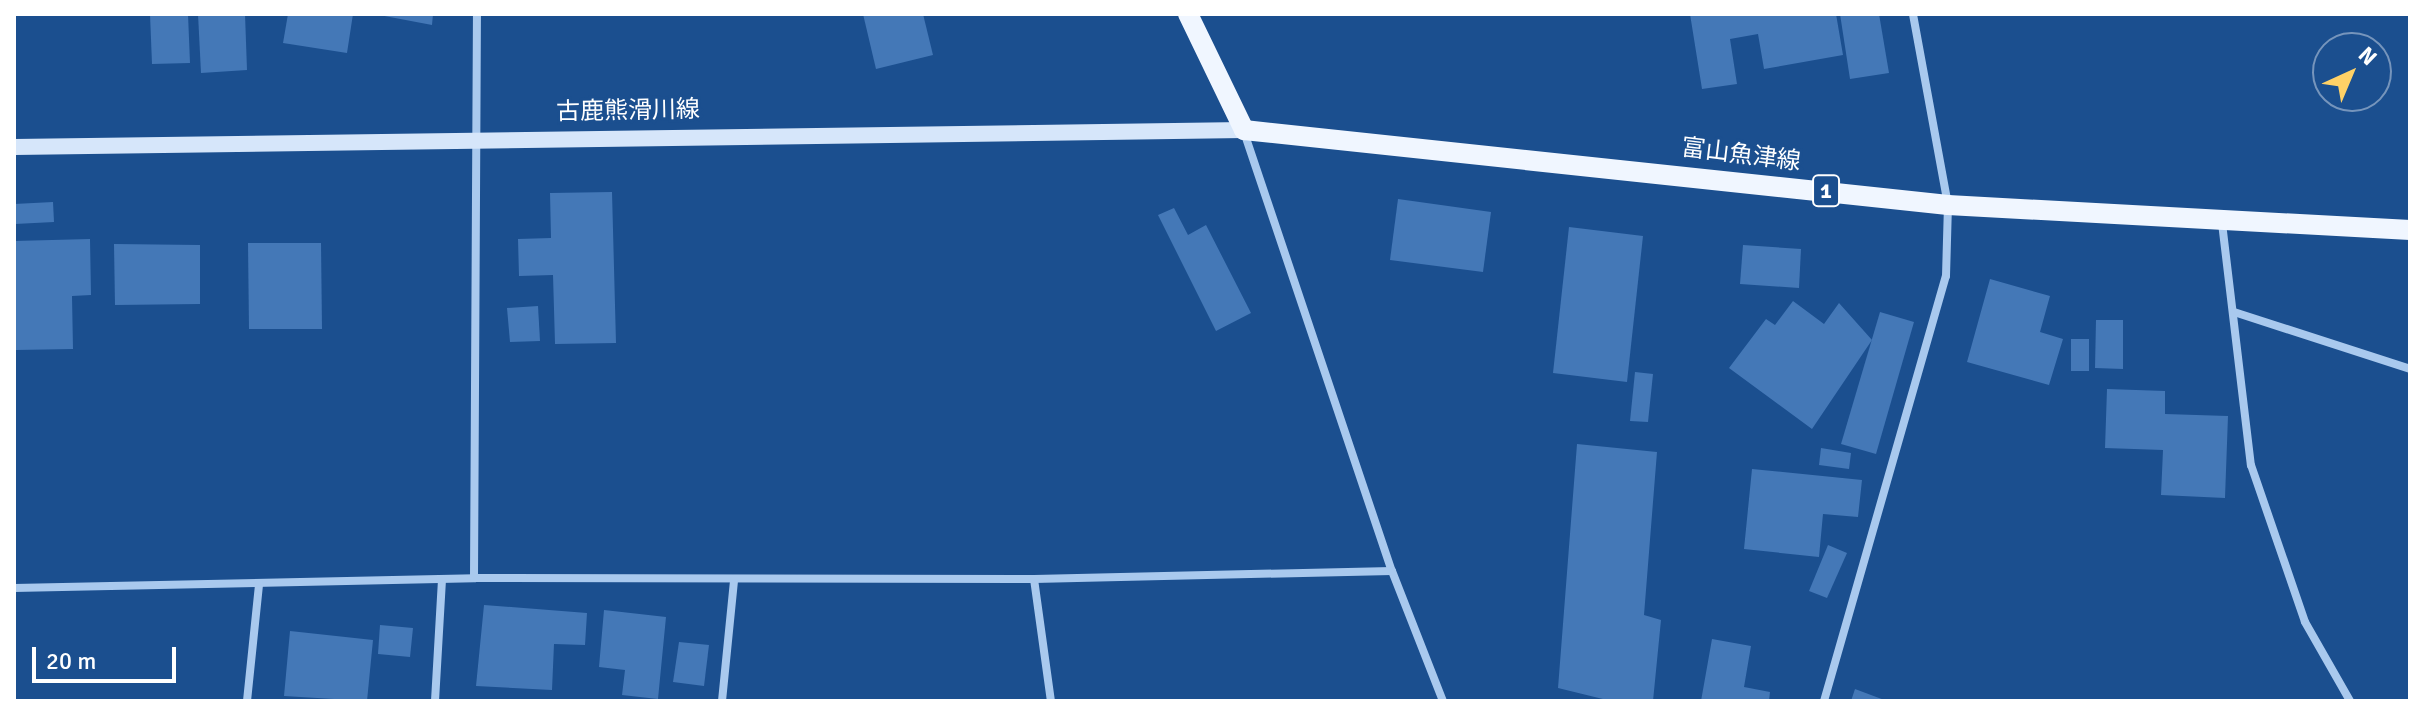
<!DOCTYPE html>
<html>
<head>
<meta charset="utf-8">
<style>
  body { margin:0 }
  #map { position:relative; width:2424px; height:715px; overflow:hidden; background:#1b4f8f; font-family:Signika,"Noto Sans JP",sans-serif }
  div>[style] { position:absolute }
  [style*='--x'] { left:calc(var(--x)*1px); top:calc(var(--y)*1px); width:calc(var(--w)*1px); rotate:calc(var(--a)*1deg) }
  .building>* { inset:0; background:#4478b7 }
  .street>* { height:8px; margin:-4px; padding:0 4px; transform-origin:4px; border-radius:4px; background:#a9c9ee }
  .secondary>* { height:16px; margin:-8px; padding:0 8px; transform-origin:8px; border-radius:8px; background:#d6e6fa }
  .primary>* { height:20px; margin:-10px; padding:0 10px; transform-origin:10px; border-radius:10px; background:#f0f6ff }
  span { translate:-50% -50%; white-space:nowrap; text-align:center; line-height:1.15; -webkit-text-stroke:6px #1b4f8f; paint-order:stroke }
  .shield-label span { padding:2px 6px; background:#1b4f8f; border:2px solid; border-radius:6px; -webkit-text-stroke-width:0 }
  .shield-label { font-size:22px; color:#fff; font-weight:700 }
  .street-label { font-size:24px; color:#fff }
  .frame { position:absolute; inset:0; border:16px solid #fff; pointer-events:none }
  .north { position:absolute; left:2312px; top:32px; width:80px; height:80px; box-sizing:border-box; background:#1b4f8f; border:2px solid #7695bc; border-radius:50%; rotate:44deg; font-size:22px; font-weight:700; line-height:32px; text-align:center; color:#fff }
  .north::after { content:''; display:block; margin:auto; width:28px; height:36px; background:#ffd166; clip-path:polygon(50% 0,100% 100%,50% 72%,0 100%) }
  .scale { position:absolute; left:32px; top:647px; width:144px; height:36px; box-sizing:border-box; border:4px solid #fff; border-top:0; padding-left:10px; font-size:24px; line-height:28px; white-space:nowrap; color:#fff; -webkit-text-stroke:6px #1b4f8f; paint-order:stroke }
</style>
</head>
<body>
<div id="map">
  <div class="building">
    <i style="clip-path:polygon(150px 14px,188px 14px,190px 63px,152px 64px)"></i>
    <i style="clip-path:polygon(198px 14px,245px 14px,247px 70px,201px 73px)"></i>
    <i style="clip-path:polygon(288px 14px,353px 14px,347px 53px,283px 43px)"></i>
    <i style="clip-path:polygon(374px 14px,433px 14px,432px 25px)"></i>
    <i style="clip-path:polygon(863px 14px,923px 14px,933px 55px,876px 69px)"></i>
    <i style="clip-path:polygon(1690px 14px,1836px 14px,1843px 55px,1764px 69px,1758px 34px,1730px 39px,1737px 84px,1702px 89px)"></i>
    <i style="clip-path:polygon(1840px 14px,1879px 14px,1889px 73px,1850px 79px)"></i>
    <i style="clip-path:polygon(612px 192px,616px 343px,555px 344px,553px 275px,519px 276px,518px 239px,551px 238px,550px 193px)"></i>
    <i style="clip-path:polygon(1398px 199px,1491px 212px,1483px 272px,1390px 260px)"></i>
    <i style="clip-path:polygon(53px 202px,54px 222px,15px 224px,14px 204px)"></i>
    <i style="clip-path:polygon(1174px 208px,1188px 235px,1206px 225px,1251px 313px,1216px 331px,1158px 215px)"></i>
    <i style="clip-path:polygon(1569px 227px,1643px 236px,1627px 382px,1553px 373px)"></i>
    <i style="clip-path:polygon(90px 239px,91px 295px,72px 296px,73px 349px,16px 350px,14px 241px)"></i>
    <i style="clip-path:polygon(248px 243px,321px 243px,322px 329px,249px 329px)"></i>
    <i style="clip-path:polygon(114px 244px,200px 245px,200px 304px,115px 305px)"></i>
    <i style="clip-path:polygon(1743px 245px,1801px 249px,1799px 288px,1740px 284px)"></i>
    <i style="clip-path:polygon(1990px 279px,2050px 296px,2040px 332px,2063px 339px,2049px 385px,1967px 362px)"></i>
    <i style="clip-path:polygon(1793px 301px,1824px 324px,1839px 303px,1872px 340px,1812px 429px,1729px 368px,1766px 319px,1775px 325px)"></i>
    <i style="clip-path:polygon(538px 306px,540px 341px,510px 342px,507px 308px)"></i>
    <i style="clip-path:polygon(1880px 312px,1914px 322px,1876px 454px,1841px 444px)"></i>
    <i style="clip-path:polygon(2096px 320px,2123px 320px,2123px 369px,2095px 368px)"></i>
    <i style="clip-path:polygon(2071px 339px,2089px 339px,2089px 371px,2071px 371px)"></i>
    <i style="clip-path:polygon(1635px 372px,1653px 374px,1648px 422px,1630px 421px)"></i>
    <i style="clip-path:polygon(2107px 389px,2165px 391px,2165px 414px,2228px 416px,2225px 498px,2161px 495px,2163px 450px,2105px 448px)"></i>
    <i style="clip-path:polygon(1577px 444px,1657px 452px,1644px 615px,1661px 620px,1653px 701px,1611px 701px,1558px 688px)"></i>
    <i style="clip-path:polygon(1821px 448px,1851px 453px,1849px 469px,1819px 465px)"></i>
    <i style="clip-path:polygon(1752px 469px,1862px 480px,1858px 517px,1823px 514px,1819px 557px,1744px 549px)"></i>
    <i style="clip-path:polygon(1828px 545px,1847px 553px,1827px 598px,1809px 591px)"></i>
    <i style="clip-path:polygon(484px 605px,587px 613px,585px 645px,554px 644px,552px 690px,476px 686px)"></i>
    <i style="clip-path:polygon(604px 610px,666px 617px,658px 699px,622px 695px,625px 670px,599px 667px)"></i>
    <i style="clip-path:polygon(380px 625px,413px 628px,410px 657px,378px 654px)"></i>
    <i style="clip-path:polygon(290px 631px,373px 640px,367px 701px,284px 696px)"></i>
    <i style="clip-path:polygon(1712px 639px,1751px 646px,1744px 687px,1770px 692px,1769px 701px,1701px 701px)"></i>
    <i style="clip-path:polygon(679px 642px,709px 645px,704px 686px,673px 682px)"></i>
    <i style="clip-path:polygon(1855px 689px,1887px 701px,1851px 701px)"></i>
  </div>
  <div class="street">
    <i style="--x:1244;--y:132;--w:463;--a:71.4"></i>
    <i style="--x:1392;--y:571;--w:140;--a:68.6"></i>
    <i style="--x:2222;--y:223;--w:244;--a:83.2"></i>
    <i style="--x:2251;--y:465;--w:166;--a:71"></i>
    <i style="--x:2305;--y:622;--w:91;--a:60.3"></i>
    <i style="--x:2234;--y:312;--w:185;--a:17.9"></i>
    <i style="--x:474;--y:578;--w:564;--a:-89.7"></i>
    <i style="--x:1034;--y:579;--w:123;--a:82.1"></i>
    <i style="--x:14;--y:588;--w:460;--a:-1.2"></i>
    <i style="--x:474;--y:578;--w:560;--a:0.1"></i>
    <i style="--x:1034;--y:579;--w:358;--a:-1.3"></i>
    <i style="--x:247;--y:701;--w:118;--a:-84.1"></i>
    <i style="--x:435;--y:701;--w:122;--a:-86.7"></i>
    <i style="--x:722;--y:701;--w:121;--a:-84.3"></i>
    <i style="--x:1824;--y:701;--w:442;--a:-74"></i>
    <i style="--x:1946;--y:276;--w:71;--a:-88.4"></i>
    <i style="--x:1948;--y:205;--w:194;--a:-100.4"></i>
  </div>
  <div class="secondary">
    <i style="--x:14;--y:147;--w:1230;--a:-0.79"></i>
  </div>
  <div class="primary">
    <i style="--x:1188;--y:14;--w:129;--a:64.2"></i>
    <i style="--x:1244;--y:130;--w:708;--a:6.08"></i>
    <i style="--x:1948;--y:205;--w:463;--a:3.1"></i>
  </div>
  <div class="shield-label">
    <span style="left:1826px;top:191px">1</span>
  </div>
  <div class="street-label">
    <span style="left:628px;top:111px;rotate:-1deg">古鹿熊滑川線</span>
    <span style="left:1741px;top:155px;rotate:7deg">富山魚津線</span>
  </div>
  <div class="frame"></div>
  <div class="north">N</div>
  <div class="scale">20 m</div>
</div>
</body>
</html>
